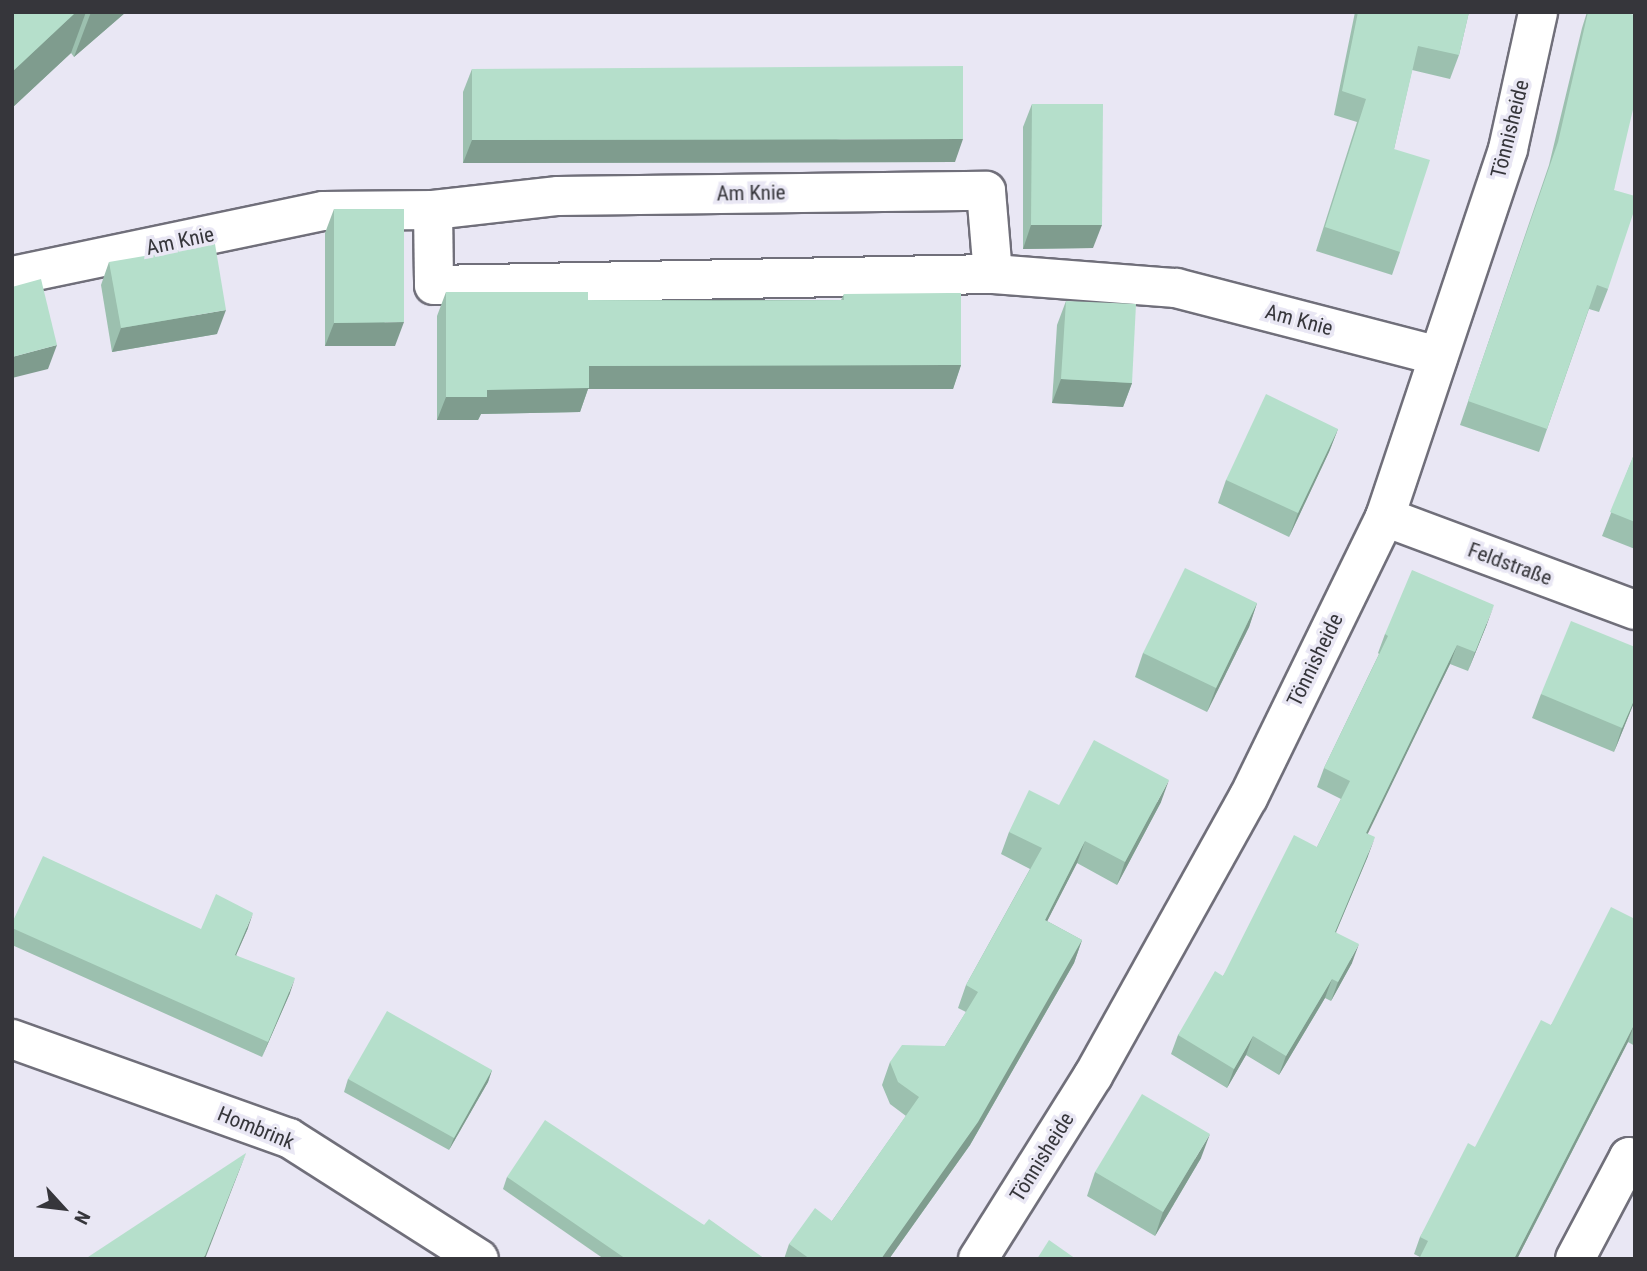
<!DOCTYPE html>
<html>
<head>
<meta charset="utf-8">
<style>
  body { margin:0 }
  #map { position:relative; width:1647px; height:1271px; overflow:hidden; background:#e9e7f4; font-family:"Roboto Condensed",sans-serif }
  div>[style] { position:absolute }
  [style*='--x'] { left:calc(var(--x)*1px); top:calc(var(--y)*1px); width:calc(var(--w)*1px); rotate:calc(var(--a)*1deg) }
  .roads { filter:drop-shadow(2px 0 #706f7a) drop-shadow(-2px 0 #706f7a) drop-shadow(0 2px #706f7a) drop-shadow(0 -2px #706f7a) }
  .street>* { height:38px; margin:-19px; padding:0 19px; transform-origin:19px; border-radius:19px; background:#fff }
  .wall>* { inset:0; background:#9cc0af }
  .shaded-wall>* { inset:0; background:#7f9c8e }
  .building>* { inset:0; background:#b5dfcb }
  span { translate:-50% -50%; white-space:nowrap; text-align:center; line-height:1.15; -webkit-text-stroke:7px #e9e7f4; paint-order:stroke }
  .street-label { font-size:21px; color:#36363b }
  .frame { position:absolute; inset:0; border:14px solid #36363b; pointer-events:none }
  .north { position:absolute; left:28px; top:1173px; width:70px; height:70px; -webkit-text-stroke:5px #e9e7f4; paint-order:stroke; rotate:117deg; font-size:19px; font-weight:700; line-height:28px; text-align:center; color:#36363b }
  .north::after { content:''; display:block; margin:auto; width:24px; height:32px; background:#36363b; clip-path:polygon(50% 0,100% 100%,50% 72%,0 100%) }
</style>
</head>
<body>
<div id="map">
  <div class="roads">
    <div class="street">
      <i style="--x:433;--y:210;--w:75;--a:89.2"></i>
      <i style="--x:434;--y:285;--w:559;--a:-1.13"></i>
      <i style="--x:12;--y:276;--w:318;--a:-11.8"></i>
      <i style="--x:323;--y:211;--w:110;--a:-0.5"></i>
      <i style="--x:433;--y:210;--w:126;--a:-6.4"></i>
      <i style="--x:558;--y:196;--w:428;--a:-0.7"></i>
      <i style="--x:986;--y:191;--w:83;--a:85.2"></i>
      <i style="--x:993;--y:274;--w:184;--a:4.4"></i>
      <i style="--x:1176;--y:288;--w:271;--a:14.5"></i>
      <i style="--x:1385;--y:517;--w:267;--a:20.4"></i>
      <i style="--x:12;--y:1039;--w:294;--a:19.7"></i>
      <i style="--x:289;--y:1138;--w:225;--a:32.5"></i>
      <i style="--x:978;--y:1259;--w:216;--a:-57.9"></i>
      <i style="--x:1093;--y:1076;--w:318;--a:-60.9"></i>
      <i style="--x:1248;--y:798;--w:313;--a:-64"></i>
      <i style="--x:1385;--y:517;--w:388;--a:-71.5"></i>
      <i style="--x:1508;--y:149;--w:140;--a:-77.6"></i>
      <i style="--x:1575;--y:1259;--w:115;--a:-62.1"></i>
      <i style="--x:1629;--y:1157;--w:7;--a:27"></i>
    </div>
  </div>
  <div class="wall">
    <i style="clip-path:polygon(12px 12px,126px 12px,74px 57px,71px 53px,12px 108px)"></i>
    <i style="clip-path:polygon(1355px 12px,1469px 12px,1459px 55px,1450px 79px,1412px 70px,1394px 149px,1400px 252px,1392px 275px,1316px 251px,1357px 122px,1334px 115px)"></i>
    <i style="clip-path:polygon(1587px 12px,1622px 12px,1614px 190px,1608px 289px,1599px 312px,1589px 309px,1539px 452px,1460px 425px,1549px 165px,1582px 28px)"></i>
    <i style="clip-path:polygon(472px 69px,955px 162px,463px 163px,463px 92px)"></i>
    <i style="clip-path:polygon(1032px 104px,1093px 248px,1023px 249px,1023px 127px)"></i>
    <i style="clip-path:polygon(334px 209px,395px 346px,325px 346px,325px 233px)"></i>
    <i style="clip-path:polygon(109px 262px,217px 334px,112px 352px,101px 285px)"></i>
    <i style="clip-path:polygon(446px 292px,588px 300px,841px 300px,844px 294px,961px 365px,953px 389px,588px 389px,580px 412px,481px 414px,478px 420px,437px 420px,437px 316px)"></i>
    <i style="clip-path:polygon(1066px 301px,1132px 383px,1123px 407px,1052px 403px,1057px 325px)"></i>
    <i style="clip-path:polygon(1338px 429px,1329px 452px,1289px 537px,1218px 503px,1226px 480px)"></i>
    <i style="clip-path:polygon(1635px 452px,1635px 549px,1602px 536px)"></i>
    <i style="clip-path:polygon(1257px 603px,1249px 627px,1207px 712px,1135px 677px,1143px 653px)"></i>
    <i style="clip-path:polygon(1487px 624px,1468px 671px,1450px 664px,1367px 834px,1368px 856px,1336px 932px,1352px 963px,1331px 1001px,1325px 998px,1279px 1075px,1246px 1055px,1227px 1088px,1171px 1054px,1178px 1035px,1223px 976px,1317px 847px,1341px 799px,1317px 787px,1324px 768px,1379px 654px,1378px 653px,1385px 634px)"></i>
    <i style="clip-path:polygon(1541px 694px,1635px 700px,1614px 752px,1532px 718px)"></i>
    <i style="clip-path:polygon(1161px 802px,1117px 885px,1077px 863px,1047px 921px,1082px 940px,1074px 963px,970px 1145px,889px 1259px,784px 1259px,789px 1244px,832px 1221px,906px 1116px,890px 1104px,882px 1085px,890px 1062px,945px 1046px,966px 1012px,958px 1008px,966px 985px,1030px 869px,1001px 854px,1009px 832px,1059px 805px)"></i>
    <i style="clip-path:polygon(1635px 919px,1635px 1046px,1628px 1042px,1517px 1259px,1419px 1259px,1420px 1257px,1414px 1254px,1420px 1237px,1551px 1025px)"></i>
    <i style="clip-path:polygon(12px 923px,201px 929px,248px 928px,236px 955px,290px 993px,262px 1057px,12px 945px)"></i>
    <i style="clip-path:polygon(492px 1070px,488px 1082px,449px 1150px,344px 1092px,348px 1079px)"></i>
    <i style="clip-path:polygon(1201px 1158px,1155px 1236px,1087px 1196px,1095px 1172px)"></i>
    <i style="clip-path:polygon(507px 1177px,704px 1225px,765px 1259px,604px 1259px,503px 1189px)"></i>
  </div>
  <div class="shaded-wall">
    <i style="clip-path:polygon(76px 12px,86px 12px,71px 53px,12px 108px,12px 72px)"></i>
    <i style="clip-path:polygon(91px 12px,126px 12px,74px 57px)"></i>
    <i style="clip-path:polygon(963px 139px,955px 162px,463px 163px,472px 140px)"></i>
    <i style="clip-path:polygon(1031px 225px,1102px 225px,1093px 248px,1023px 249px)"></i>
    <i style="clip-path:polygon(226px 310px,217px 334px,112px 352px,121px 328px)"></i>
    <i style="clip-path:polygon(404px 322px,395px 346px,325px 346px,334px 323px)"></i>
    <i style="clip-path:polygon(57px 345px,48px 369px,12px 378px,12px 357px)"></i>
    <i style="clip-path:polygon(961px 365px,953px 389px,588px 389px,580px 412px,481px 414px,478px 420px,437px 420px,446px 397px,487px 390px,589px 366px)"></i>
    <i style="clip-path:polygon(1061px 379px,1132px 383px,1123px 407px,1052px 403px)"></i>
    <i style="clip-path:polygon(1338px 429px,1329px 452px,1289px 537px,1298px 513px)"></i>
    <i style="clip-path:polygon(1257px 603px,1249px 627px,1207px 712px,1216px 688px)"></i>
    <i style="clip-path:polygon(1494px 605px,1487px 624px,1468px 671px,1475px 652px)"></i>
    <i style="clip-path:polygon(1457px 645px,1450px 664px,1359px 852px,1366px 833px)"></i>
    <i style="clip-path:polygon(1635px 698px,1635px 700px,1614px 752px,1622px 728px)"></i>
    <i style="clip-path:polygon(1169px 780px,1161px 802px,1117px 885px,1125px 862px)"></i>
    <i style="clip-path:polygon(1375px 837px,1368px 856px,1328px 951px,1335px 932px)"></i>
    <i style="clip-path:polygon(1085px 841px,1077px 863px,1036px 943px,1045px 920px)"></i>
    <i style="clip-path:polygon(253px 913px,248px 928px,230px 969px,235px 955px)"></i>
    <i style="clip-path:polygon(1082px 940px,1074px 963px,970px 1145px,889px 1259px,881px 1259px)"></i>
    <i style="clip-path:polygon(1359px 944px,1352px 963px,1331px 1001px,1338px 982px)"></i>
    <i style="clip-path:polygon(295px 978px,290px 993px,262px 1057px,268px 1042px)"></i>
    <i style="clip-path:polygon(1332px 979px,1325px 998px,1279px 1075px,1286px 1056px)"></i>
    <i style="clip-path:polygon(1634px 1025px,1628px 1042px,1517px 1259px,1514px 1259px)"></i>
    <i style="clip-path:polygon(1253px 1036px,1246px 1055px,1227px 1088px,1234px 1069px)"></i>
    <i style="clip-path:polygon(492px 1070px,488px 1082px,449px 1150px,454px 1138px)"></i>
    <i style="clip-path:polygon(1210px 1134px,1201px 1158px,1155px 1236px,1163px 1212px)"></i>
    <i style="clip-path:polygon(246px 1153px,205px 1259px,201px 1259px)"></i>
  </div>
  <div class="building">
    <i style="clip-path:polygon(12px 12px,76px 12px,12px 72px)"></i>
    <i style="clip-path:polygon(1358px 12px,1469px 12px,1459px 55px,1418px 46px,1394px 149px,1430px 160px,1400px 252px,1325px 227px,1366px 99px,1342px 91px)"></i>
    <i style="clip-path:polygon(1588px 12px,1622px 12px,1635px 15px,1635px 101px,1614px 190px,1635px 196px,1635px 208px,1608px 289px,1597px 285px,1547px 429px,1468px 401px,1558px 142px)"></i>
    <i style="clip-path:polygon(963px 66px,963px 139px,472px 140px,472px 69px)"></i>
    <i style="clip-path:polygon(1032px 104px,1103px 104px,1102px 225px,1031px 225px)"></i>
    <i style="clip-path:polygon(334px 209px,404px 209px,404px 322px,334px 323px)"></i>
    <i style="clip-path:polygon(215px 244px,226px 310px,121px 328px,109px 262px)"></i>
    <i style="clip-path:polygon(41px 279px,57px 345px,12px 357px,12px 287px)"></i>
    <i style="clip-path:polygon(446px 292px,588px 292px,588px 300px,716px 301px,844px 300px,844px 294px,961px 293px,961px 365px,589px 366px,589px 388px,487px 390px,487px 397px,446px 397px)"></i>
    <i style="clip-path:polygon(1066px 301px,1136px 304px,1132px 383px,1061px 379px)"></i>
    <i style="clip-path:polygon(1266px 394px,1338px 429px,1298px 513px,1226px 480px)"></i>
    <i style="clip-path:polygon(1635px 452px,1635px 522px,1610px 512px)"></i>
    <i style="clip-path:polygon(1185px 568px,1257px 603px,1216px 688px,1143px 653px)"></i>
    <i style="clip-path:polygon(1412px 570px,1494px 605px,1475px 652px,1457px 645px,1366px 833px,1375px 837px,1335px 932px,1359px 944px,1338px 982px,1332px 979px,1286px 1056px,1253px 1036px,1234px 1069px,1178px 1035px,1215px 971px,1223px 976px,1294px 835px,1317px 847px,1350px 781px,1324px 768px,1388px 636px,1385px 634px)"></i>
    <i style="clip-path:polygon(1571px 621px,1635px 647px,1635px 698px,1622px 728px,1541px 694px)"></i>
    <i style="clip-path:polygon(1094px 740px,1169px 780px,1125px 862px,1085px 841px,1045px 920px,1082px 940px,978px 1122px,881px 1259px,810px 1259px,789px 1244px,815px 1208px,832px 1221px,919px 1097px,898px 1082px,890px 1062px,902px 1045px,945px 1046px,978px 992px,966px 985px,1042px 848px,1009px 832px,1029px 790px,1059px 805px)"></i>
    <i style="clip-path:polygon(43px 856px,201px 929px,216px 894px,253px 913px,235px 955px,295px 978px,268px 1042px,12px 928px,12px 923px)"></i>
    <i style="clip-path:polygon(1611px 907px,1635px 919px,1635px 1026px,1634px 1025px,1514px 1259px,1419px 1259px,1428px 1241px,1420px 1237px,1468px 1143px,1475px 1147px,1541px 1020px,1551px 1025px)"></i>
    <i style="clip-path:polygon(387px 1011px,492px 1070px,454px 1138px,348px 1079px)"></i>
    <i style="clip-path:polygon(1142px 1094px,1210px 1134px,1163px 1212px,1095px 1172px)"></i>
    <i style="clip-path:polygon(545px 1120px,704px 1225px,709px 1219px,765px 1259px,626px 1259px,507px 1177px)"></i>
    <i style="clip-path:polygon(246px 1153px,205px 1256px,201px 1259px,85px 1259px)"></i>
    <i style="clip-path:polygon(1049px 1240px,1076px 1259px,1037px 1259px)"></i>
  </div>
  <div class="street-label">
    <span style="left:1510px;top:129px;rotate:-76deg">Tönnisheide</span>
    <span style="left:751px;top:193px;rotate:-1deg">Am Knie</span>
    <span style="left:180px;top:241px;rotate:-12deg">Am Knie</span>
    <span style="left:1299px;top:320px;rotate:15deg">Am Knie</span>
    <span style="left:1510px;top:564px;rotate:20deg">Feldstraße</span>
    <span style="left:1315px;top:660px;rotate:-64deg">Tönnisheide</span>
    <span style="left:256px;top:1128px;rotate:22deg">Hombrink</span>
    <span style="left:1042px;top:1157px;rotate:-58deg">Tönnisheide</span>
  </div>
  <div class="frame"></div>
  <div class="north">N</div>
</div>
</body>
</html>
